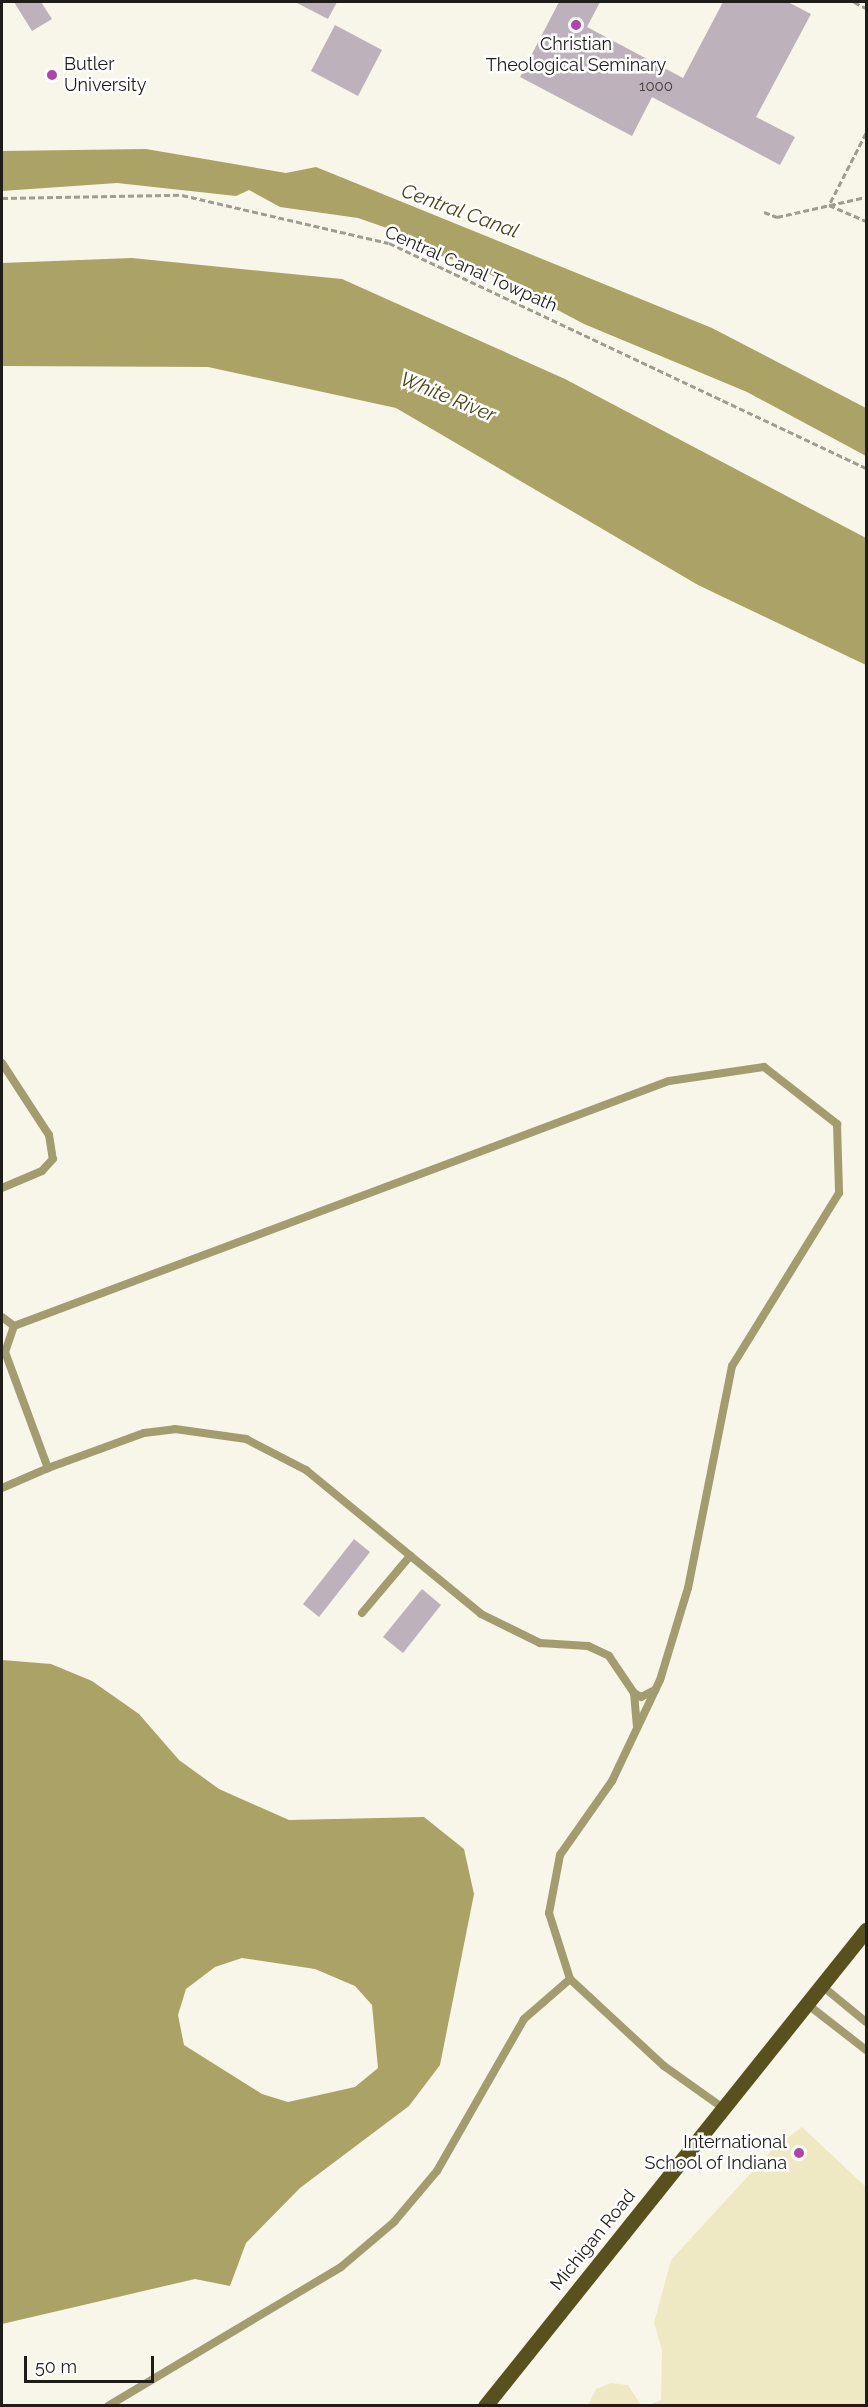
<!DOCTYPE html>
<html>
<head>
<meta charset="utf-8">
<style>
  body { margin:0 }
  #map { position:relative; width:868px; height:2407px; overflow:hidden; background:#f8f6e8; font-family:Raleway,sans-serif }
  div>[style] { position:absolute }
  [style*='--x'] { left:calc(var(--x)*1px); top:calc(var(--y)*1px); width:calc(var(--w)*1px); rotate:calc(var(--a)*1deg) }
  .green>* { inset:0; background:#eee9c3 }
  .water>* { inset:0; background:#aba366 }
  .building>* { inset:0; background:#bdb1bb }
  .path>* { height:3px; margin-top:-1.5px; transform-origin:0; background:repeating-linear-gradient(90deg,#9e9d92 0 6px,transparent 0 9px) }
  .service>* { height:8px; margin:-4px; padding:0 4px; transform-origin:4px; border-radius:4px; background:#a29c6e }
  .primary>* { height:15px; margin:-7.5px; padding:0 7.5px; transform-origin:7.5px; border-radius:7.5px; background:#59511d }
  .dots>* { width:16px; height:16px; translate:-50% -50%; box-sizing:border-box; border:3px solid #fff; border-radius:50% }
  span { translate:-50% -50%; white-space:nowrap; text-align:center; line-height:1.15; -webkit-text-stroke:5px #fff; paint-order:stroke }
  .number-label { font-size:15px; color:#464241 }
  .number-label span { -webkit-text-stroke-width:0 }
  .poi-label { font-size:18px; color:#1e1d18 }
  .left { translate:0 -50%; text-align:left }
  .right { translate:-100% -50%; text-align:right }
  .street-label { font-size:18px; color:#1e1d18 }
  .water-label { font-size:20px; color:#4b4415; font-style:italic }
  .frame { position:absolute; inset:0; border:3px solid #1e1d18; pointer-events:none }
  .scale { position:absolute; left:24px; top:2356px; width:130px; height:27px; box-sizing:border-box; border:3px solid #1e1d18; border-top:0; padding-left:8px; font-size:18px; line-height:21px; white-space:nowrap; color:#1e1d18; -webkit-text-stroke:4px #fff; paint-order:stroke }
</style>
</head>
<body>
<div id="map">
  <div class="green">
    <i style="clip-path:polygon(802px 2127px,866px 2187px,866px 2405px,649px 2405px,661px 2400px,662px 2350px,654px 2323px,671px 2260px,773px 2149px)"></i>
    <i style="clip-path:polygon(611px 2383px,628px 2385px,641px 2405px,588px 2405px,596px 2389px)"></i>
  </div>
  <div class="water">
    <i style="clip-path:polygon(146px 149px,286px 173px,316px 167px,712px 328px,866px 408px,866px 456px,747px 392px,584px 324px,478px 268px,423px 250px,410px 236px,358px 218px,280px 207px,249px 190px,236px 196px,117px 183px,2px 191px,2px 151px)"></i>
    <i style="clip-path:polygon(132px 258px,342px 279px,565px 379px,866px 538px,866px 665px,698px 585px,396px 408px,208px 367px,2px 366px,2px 263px)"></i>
    <i style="clip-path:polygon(evenodd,2px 1660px,51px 1664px,92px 1681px,139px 1714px,179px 1760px,219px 1789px,289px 1820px,424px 1817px,464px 1849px,474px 1894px,440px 2065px,409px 2106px,300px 2188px,246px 2243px,230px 2286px,195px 2279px,2px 2324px,2px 1660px,242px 1958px,315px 1969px,355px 1986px,372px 2005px,378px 2068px,355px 2087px,288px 2102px,262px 2094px,184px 2045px,178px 2015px,186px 1989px,215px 1967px,242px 1958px)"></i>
  </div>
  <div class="building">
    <i style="clip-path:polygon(14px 2px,41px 2px,52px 19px,32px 31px)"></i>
    <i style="clip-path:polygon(295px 2px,337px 2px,328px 19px)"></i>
    <i style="clip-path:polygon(559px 2px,600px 2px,587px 27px,683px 78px,723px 2px,788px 2px,811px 14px,756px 117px,795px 137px,780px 165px,652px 97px,632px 136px,520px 77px)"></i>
    <i style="clip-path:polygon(335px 25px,382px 50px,358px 96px,311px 71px)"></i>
    <i style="clip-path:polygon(354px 1539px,370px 1552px,319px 1617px,303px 1604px)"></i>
    <i style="clip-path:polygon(422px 1589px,441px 1605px,403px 1653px,383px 1637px)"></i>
  </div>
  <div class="path">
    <i style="--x:854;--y:2;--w:13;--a:27"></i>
    <i style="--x:866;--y:133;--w:81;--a:117.2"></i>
    <i style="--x:829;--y:205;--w:40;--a:23.4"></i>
    <i style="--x:2;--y:198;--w:180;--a:-1"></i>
    <i style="--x:182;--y:195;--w:212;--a:13.1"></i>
    <i style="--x:389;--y:243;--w:527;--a:25.25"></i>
    <i style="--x:764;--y:212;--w:14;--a:21"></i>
    <i style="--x:777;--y:217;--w:91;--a:-12.7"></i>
  </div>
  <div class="service">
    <i style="--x:2;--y:1063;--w:86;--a:56.9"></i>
    <i style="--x:49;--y:1135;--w:24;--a:81"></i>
    <i style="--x:53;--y:1159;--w:16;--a:133"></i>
    <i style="--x:42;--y:1171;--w:43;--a:157"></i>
    <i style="--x:2;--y:1317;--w:15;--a:37"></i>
    <i style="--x:14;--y:1326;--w:699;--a:-20.51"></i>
    <i style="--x:669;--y:1081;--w:96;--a:-8.4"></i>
    <i style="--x:764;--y:1067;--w:93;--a:38"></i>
    <i style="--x:837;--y:1124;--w:69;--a:88.3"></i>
    <i style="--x:839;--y:1193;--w:203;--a:121.7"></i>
    <i style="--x:732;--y:1366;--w:226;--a:101.2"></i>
    <i style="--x:688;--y:1588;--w:96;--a:106.9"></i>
    <i style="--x:660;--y:1680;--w:112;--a:115.4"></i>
    <i style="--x:612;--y:1781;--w:90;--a:125.1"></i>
    <i style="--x:560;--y:1855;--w:59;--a:100.7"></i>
    <i style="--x:549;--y:1913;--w:69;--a:72.3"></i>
    <i style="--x:570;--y:1979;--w:128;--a:42.8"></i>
    <i style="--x:664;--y:2066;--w:72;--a:35.4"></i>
    <i style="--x:14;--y:1326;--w:28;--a:109"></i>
    <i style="--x:5;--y:1352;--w:124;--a:69.7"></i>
    <i style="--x:48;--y:1468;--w:102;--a:-20"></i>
    <i style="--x:144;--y:1433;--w:31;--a:-7"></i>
    <i style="--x:175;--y:1429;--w:72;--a:8"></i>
    <i style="--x:246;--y:1439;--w:68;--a:27.3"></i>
    <i style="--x:306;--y:1470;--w:227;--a:39.4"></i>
    <i style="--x:481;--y:1614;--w:66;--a:26.2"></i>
    <i style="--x:540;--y:1643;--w:48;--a:3.6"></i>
    <i style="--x:588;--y:1646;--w:23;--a:25"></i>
    <i style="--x:609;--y:1656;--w:45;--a:56"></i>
    <i style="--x:634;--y:1693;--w:8;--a:30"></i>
    <i style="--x:641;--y:1697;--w:16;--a:-27"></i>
    <i style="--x:2;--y:1488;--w:50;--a:-23.5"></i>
    <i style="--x:362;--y:1613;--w:75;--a:-49.9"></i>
    <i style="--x:634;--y:1693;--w:32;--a:85"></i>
    <i style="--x:821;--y:1985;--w:58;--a:39.4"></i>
    <i style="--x:807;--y:2004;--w:75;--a:37.9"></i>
    <i style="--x:108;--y:2406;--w:271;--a:-30.8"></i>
    <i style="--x:341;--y:2267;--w:70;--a:-40.3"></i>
    <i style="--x:394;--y:2222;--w:67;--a:-49.9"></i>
    <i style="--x:437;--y:2171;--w:175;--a:-60.2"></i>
    <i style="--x:524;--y:2019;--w:61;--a:-41"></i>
  </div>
  <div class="primary">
    <i style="--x:485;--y:2406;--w:610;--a:-51.33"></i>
  </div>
  <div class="dots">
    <i style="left:576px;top:25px;background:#af45a6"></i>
    <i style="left:52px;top:75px;background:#af45a6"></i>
    <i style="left:799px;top:2153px;background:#af45a6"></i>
  </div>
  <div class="number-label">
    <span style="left:656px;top:87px">1000</span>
  </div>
  <div class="poi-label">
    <span style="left:576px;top:55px">Christian<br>Theological Seminary</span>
    <span class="left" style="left:64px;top:75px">Butler<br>University</span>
    <span class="right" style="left:787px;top:2153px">International<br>School of Indiana</span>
  </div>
  <div class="street-label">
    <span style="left:471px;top:269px;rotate:24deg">Central Canal Towpath</span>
    <span style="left:593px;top:2240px;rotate:-51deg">Michigan Road</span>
  </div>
  <div class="water-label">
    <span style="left:460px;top:211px;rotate:20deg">Central Canal</span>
    <span style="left:448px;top:397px;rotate:22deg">White River</span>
  </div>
  <div class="frame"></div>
  <div class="scale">50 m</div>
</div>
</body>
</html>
